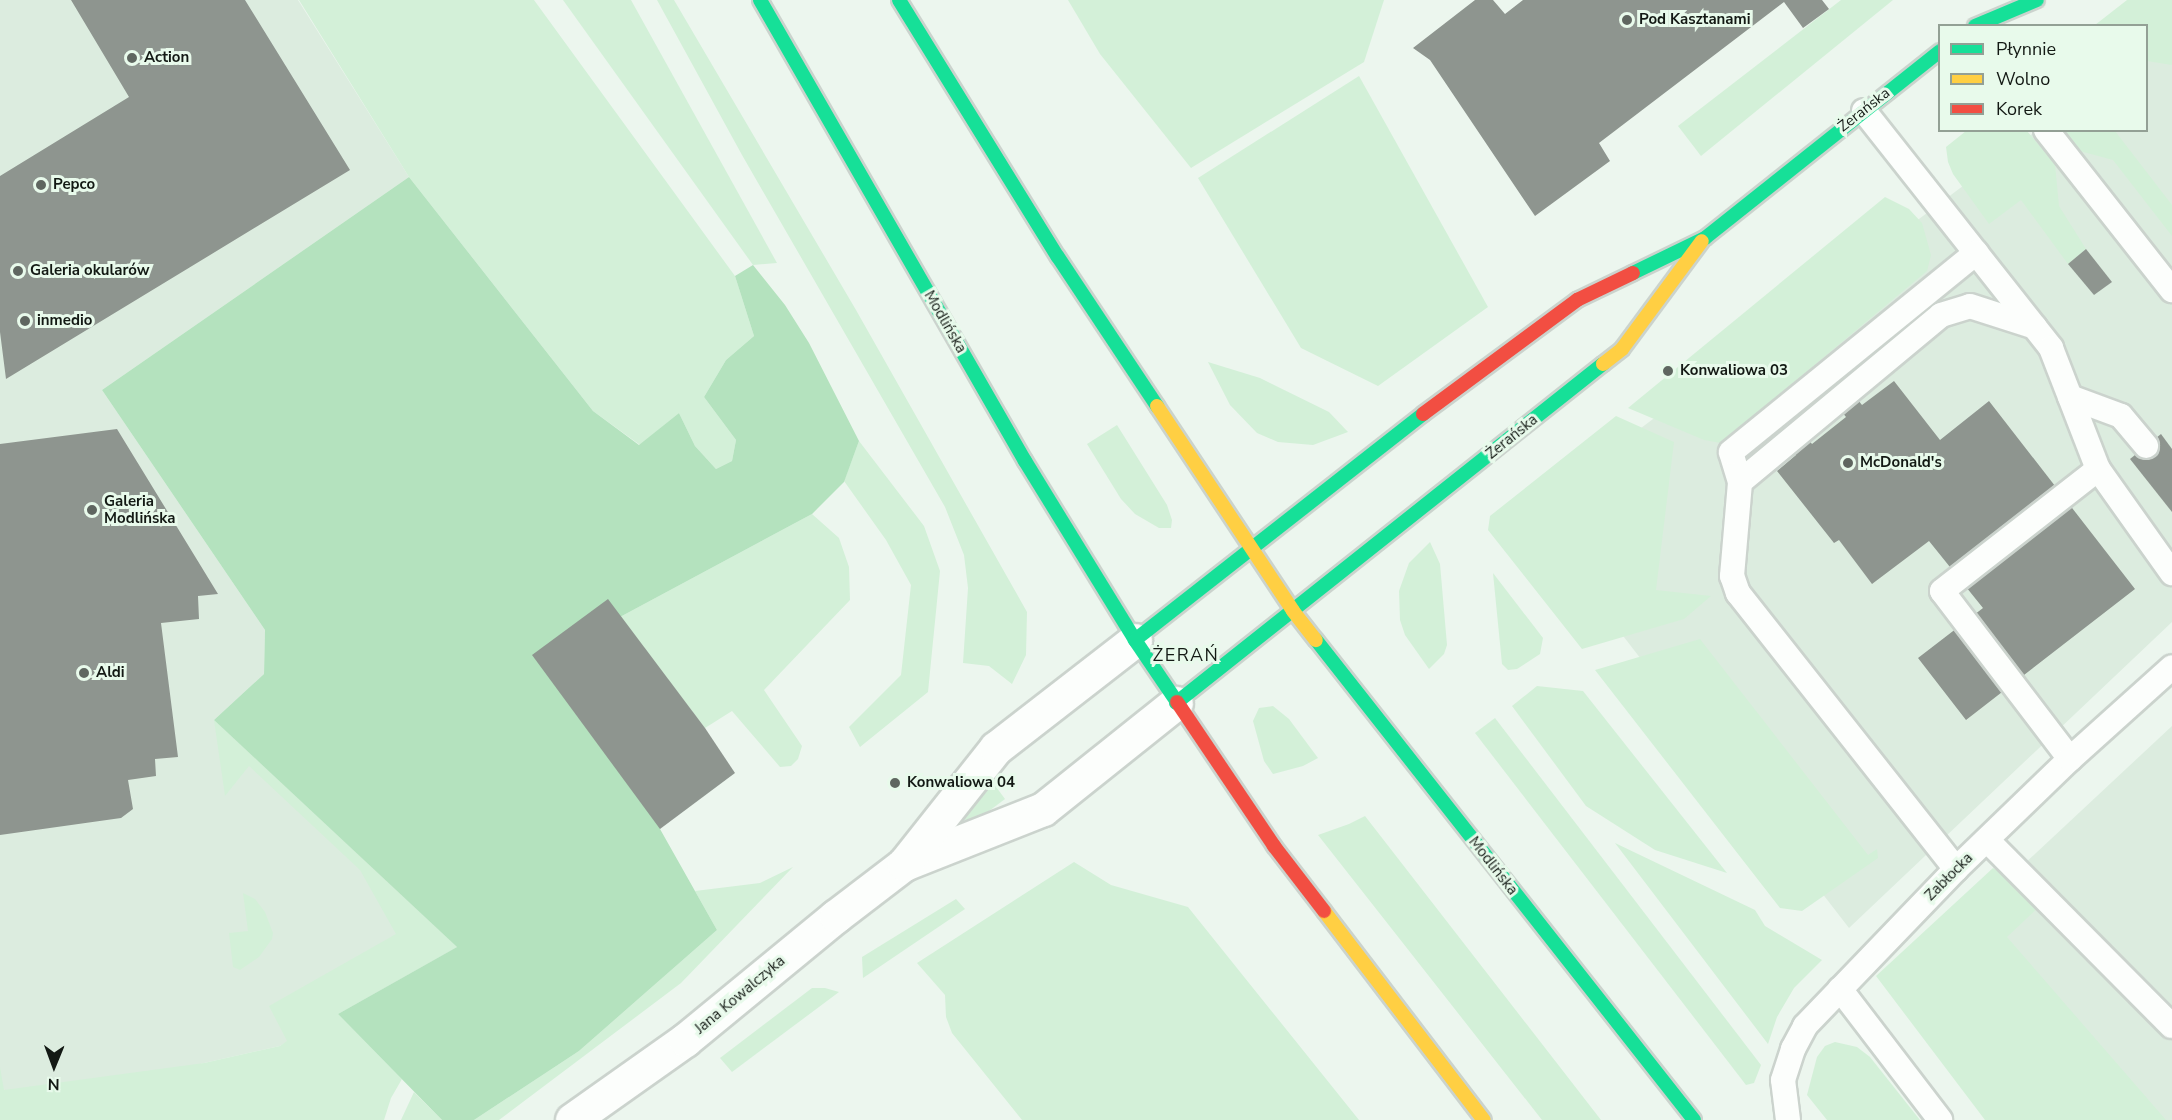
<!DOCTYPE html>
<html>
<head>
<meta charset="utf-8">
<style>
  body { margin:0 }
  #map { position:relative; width:2172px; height:1120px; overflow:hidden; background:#ecf6ee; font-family:"Nunito Sans",sans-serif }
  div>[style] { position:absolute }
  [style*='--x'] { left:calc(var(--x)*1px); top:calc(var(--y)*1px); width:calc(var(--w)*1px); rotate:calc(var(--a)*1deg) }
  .built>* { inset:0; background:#dcecdf }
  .green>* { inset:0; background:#d3f0d8 }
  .forest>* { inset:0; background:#b4e2be }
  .building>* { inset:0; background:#8e958f }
  .roads { filter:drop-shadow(2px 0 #cbd3cd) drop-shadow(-2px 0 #cbd3cd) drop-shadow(0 2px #cbd3cd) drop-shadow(0 -2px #cbd3cd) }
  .lane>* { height:24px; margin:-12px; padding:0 12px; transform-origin:12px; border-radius:12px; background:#fcfefc }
  .street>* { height:33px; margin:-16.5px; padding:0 16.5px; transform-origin:16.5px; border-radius:16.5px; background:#fcfefc }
  .fast>* { height:14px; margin:-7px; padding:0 7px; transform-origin:7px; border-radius:7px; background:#16e098 }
  .slow>* { height:14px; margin:-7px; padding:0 7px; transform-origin:7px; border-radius:7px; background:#ffcf43 }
  .jam>* { height:14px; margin:-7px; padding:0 7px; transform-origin:7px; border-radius:7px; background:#f24e42 }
  .dots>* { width:16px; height:16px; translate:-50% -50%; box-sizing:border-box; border:3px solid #e8faeb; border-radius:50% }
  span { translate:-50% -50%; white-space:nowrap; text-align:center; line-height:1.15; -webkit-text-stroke:6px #e8faeb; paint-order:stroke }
  .poi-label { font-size:15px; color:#131914; font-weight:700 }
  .left { translate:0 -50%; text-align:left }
  .street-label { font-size:15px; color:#131914 }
  .quarter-label { font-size:18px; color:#131914; letter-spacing:1.5px }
  .legend { position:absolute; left:1938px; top:24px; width:210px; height:108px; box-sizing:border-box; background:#e8faeb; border:2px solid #93a095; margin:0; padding:8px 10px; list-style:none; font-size:18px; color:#131914 }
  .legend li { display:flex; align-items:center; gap:12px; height:30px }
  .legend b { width:30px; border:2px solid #93a095 }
  .north { position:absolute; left:24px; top:1036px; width:60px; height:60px; -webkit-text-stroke:4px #e8faeb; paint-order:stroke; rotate:181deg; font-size:16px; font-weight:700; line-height:24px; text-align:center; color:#131914 }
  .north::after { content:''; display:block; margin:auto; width:21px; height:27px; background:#131914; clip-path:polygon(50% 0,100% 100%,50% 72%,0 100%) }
</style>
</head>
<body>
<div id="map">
  <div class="built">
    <i style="clip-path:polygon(0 0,298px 0,409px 177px,102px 390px,265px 630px,264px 674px,214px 720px,457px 947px,280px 1046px,204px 1063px,0 1120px)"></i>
    <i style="clip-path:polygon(2172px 28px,2172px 622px,1849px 928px,1528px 513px,2036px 131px,2146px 130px,2147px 47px)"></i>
    <i style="clip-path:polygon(2172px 726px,2172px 1120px,2060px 1120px,1931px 951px)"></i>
  </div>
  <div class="green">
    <i style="clip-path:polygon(299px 0,534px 0,735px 276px,754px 336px,726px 360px,704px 397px,736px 440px,732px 461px,716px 469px,695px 446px,679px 413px,640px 445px,593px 411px,409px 177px)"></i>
    <i style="clip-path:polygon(563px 0,631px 0,777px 263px,753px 265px)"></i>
    <i style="clip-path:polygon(657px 0,674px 0,856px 310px,1027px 612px,1026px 655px,1012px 684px,989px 666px,963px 663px,968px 588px,964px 555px,945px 507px,742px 155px)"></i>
    <i style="clip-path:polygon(1068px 0,1384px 0,1364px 62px,1191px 168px,1100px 54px)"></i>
    <i style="clip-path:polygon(1841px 0,1893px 0,1701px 156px,1678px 126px)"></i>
    <i style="clip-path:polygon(2127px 0,2172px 0,2172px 65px,2147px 61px,2146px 26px,2095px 25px)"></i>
    <i style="clip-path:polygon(1359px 76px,1488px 307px,1378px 386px,1301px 348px,1198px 178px)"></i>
    <i style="clip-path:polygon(1966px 131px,2027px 131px,2055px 164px,2059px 206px,2086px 249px,2068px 264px,2021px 200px,1989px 224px,1953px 174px,1948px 162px,1946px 147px)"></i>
    <i style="clip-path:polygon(2061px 131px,2115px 131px,2172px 205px,2172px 236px,2113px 160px,2076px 150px)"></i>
    <i style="clip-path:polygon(1885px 197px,1909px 209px,1922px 223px,1931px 255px,1927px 271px,1721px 443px,1704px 440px,1628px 408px)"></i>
    <i style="clip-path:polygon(1208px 362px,1260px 378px,1329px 412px,1348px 432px,1313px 445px,1278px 442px,1257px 433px,1230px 405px)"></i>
    <i style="clip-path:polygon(1616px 416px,1674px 442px,1656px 590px,1711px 596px,1684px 619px,1582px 649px,1488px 530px,1490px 516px)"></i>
    <i style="clip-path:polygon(1117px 425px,1167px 505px,1172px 520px,1171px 528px,1159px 528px,1135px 514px,1121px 499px,1087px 444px)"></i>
    <i style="clip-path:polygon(859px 441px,924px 526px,940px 571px,928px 692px,860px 747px,849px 727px,901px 675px,911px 585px,886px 540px,844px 481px)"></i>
    <i style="clip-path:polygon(812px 514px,839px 538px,849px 567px,850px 600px,764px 690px,802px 746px,798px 759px,791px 766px,780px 767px,732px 711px,705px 728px,620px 617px)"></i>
    <i style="clip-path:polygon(1430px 542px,1440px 564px,1447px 645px,1444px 654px,1429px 669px,1405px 635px,1400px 620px,1399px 591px,1409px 563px)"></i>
    <i style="clip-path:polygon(1493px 573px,1543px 638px,1540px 654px,1517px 669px,1508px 670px,1502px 664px)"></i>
    <i style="clip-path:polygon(1700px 639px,1868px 855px,1877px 849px,1878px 858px,1802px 911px,1780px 908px,1595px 670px)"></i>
    <i style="clip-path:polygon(1537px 686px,1583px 691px,1727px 873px,1655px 850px,1586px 806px,1512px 706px)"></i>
    <i style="clip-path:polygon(1273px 706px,1289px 719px,1318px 758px,1303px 766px,1273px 774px,1264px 761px,1253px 721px,1259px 708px)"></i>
    <i style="clip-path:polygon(1495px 718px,1761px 1065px,1754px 1083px,1746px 1085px,1475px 733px)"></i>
    <i style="clip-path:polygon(214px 720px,457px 947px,338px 1014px,402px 1079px,391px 1098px,384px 1120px,0 1120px,0 1067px,4px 1090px,204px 1063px,280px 1046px,287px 1041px,269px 1006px,396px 934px,360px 870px,249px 766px,225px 796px)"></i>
    <i style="clip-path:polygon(994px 784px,1005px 799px,953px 838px,943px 828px)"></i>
    <i style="clip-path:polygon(1365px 816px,1601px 1120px,1542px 1120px,1318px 835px,1349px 824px)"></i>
    <i style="clip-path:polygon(1615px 843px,1755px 910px,1765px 926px,1822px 960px,1794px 988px,1777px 1017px,1768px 1044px)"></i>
    <i style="clip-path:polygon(1074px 862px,1111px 885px,1188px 907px,1359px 1120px,1022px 1120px,952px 1033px,946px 1017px,945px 995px,917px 963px)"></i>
    <i style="clip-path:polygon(793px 867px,681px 983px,499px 1120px,474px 1120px,579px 1051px,717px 930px,695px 891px,760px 883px)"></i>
    <i style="clip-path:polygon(1993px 868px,2023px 885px,2044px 902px,2007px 937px,2166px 1120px,1985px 1120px,1876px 976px)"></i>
    <i style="clip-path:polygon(243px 893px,255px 899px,265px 912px,273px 933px,272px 939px,259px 957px,240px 970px,233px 967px,229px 933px,248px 931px)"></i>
    <i style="clip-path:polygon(956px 899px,965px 909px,863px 978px,862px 957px)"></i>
    <i style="clip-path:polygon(812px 988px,825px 988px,839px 992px,732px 1072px,720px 1058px)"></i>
    <i style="clip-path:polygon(1835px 1042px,1857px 1047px,1870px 1057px,1920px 1120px,1827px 1120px,1807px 1095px,1817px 1057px,1825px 1046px)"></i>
    <i style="clip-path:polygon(414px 1092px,442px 1120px,401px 1120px)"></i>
  </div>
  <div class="forest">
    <i style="clip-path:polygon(409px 177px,593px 411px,639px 445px,679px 413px,695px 446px,716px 469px,732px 461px,736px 440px,704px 397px,726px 360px,754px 336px,735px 276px,753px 265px,785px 305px,809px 343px,859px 441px,844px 482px,812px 514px,620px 617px,660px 829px,717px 930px,579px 1051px,474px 1120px,442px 1120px,338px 1014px,457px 947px,214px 720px,264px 674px,265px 630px,102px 390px)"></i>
  </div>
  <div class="building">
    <i style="clip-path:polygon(71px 0,245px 0,350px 170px,6px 379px,0 332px,0 176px,129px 97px)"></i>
    <i style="clip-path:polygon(1475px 0,1493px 0,1505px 14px,1523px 0,1822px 0,1829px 9px,1803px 28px,1784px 2px,1599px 143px,1610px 161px,1535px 216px,1430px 60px,1413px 48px)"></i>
    <i style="clip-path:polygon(2086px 249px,2112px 282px,2094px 295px,2068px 264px)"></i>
    <i style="clip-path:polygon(1894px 381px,1940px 440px,1989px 401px,2135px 589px,1966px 720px,1918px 658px,1983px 608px,1929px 541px,1872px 584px,1839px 540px,1834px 543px,1777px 471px,1796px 455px,1793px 450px,1808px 439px,1812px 444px,1846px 417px,1842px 412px,1858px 400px,1862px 405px)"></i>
    <i style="clip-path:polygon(117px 429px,218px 594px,198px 596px,199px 619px,161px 623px,178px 757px,155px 759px,156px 776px,128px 780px,133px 809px,121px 818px,0 835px,0 444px)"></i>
    <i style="clip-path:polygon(2161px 434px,2172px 449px,2172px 512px,2130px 459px)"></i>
    <i style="clip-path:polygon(608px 599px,705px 728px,735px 773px,660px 829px,532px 655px)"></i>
  </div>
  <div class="roads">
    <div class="lane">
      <i style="--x:1864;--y:111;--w:302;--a:51.7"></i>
      <i style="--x:2051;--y:348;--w:130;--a:68.8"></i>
      <i style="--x:2098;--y:469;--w:128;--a:54.6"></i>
      <i style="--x:2046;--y:130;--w:204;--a:51.8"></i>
      <i style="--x:2070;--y:397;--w:54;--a:20.4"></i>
      <i style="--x:2121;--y:416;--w:39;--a:50"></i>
      <i style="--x:1740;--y:482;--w:261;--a:-39.7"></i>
      <i style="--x:1941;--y:315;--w:30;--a:-17"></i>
      <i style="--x:1970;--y:306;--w:68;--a:17.9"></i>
      <i style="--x:2070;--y:759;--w:211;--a:-127.3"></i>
      <i style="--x:1942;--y:591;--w:198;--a:-38"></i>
      <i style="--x:1987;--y:840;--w:262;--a:45.2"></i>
      <i style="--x:1956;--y:869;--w:352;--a:-128.3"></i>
      <i style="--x:1738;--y:593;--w:18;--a:-109"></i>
      <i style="--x:1732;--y:576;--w:94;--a:-85.1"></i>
      <i style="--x:1740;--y:482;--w:31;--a:-107"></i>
      <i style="--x:1731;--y:452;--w:316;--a:-39.1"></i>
      <i style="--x:1840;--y:989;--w:165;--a:52.6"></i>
      <i style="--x:1788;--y:1120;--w:40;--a:-97.1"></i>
      <i style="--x:1783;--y:1080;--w:33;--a:-72"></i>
      <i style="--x:1793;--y:1049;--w:26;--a:-62"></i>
      <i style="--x:1805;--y:1026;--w:218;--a:-46.1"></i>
      <i style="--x:1956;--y:869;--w:158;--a:-44"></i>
      <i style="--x:2070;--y:759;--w:137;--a:-42"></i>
    </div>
    <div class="street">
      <i style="--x:904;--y:864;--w:149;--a:-21.6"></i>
      <i style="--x:1043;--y:809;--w:170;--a:-38.6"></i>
      <i style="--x:572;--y:1120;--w:138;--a:-35.3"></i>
      <i style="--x:685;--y:1040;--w:195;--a:-39.4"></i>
      <i style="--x:836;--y:916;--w:86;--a:-37.4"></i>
      <i style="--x:904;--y:864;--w:148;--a:-51.6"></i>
      <i style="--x:996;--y:748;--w:176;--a:-37.8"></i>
    </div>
    <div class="fast">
      <i style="--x:760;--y:0;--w:532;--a:60.11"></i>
      <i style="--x:1025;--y:461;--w:210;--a:58.4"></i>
      <i style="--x:1135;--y:640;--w:75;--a:55.9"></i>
      <i style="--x:899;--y:0;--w:302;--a:58.3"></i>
      <i style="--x:1058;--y:257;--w:179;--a:56.4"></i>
      <i style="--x:1975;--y:26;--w:67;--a:-22.8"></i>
      <i style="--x:1633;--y:273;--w:80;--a:-25.9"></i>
      <i style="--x:1705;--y:238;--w:300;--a:-38.5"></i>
      <i style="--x:1135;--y:640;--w:366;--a:-38.1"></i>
      <i style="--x:1316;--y:640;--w:611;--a:51.78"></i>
      <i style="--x:1176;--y:703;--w:545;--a:-38.45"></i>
    </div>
    <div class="slow">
      <i style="--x:1603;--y:364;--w:24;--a:-38"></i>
      <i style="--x:1622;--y:349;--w:134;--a:-53.5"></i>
      <i style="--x:1157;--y:406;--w:246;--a:56.4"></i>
      <i style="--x:1293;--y:611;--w:37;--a:52"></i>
      <i style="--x:1324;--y:911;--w:263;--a:52.6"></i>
    </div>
    <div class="jam">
      <i style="--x:1423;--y:414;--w:192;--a:-36.5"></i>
      <i style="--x:1577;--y:300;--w:62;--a:-25.7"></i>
      <i style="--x:1177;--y:702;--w:174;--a:56"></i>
      <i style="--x:1274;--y:846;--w:82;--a:52.4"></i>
    </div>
  </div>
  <div class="dots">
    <i style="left:1627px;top:20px;background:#5f6660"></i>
    <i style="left:132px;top:58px;background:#5f6660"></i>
    <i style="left:41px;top:185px;background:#5f6660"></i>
    <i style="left:18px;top:271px;background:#5f6660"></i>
    <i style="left:25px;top:321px;background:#5f6660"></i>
    <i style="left:1668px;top:371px;background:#5f6660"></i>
    <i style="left:1848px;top:463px;background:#5f6660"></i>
    <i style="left:92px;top:510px;background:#5f6660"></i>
    <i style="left:84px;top:673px;background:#5f6660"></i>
    <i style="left:895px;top:783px;background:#5f6660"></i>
  </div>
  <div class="poi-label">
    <span class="left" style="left:1639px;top:20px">Pod Kasztanami</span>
    <span class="left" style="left:144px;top:58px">Action</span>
    <span class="left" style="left:53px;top:185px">Pepco</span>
    <span class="left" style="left:30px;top:271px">Galeria okularów</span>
    <span class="left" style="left:37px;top:321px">inmedio</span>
    <span class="left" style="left:1680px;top:371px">Konwaliowa 03</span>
    <span class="left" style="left:1860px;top:463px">McDonald's</span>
    <span class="left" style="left:104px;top:510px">Galeria<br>Modlińska</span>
    <span class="left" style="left:96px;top:673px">Aldi</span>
    <span class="left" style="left:907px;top:783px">Konwaliowa 04</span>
  </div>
  <div class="street-label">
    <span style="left:1864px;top:110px;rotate:-38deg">Żerańska</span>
    <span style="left:945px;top:322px;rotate:60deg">Modlińska</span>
    <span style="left:1512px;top:437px;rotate:-39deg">Żerańska</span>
    <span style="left:1493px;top:866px;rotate:52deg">Modlińska</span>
    <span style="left:1949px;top:877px;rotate:-45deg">Zabłocka</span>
    <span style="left:740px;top:995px;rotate:-40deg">Jana Kowalczyka</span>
  </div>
  <div class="quarter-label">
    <span style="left:1186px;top:655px">ŻERAŃ</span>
  </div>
  <ul class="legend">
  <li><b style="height:8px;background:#16e098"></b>Płynnie</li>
  <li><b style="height:8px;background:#ffcf43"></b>Wolno</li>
  <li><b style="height:8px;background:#f24e42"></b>Korek</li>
  </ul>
  <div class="north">N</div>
</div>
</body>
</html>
